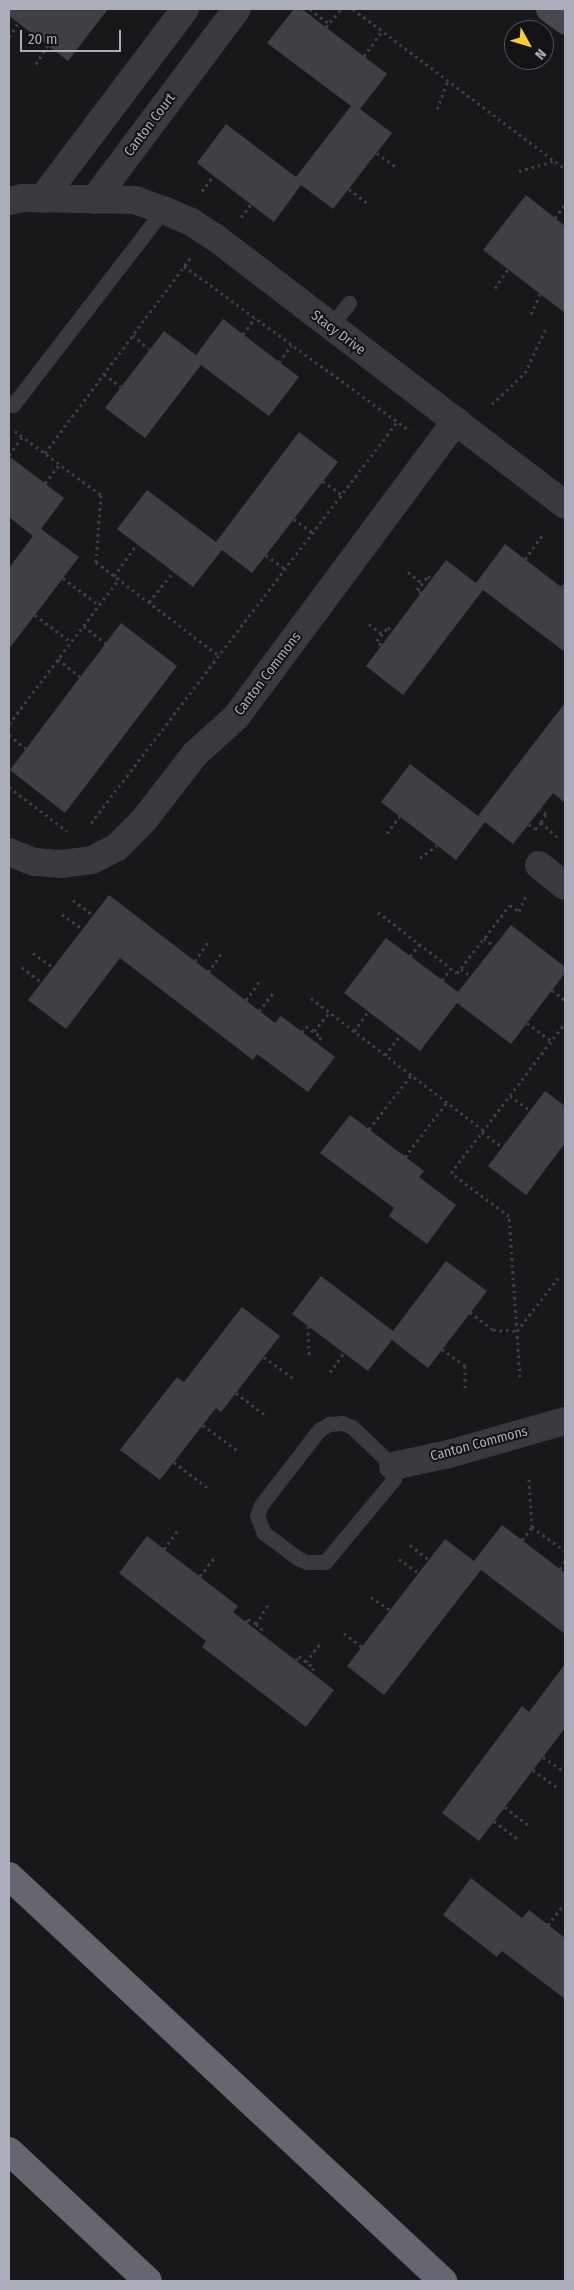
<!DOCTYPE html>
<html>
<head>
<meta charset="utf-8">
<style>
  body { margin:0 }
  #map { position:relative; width:574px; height:2290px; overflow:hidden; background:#18181a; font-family:"Fira Sans Condensed",sans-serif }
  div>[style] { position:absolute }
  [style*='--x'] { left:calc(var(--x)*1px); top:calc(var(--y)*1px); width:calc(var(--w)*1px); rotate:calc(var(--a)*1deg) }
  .building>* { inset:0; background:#3f4044 }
  .path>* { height:3px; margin-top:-1.5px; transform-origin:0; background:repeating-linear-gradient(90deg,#3f4046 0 2.5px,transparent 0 6.5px) }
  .service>* { height:15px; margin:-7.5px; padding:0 7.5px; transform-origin:7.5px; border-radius:7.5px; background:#39393f }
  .minor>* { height:28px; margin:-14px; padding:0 14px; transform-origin:14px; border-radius:14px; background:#39393f }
  .secondary>* { height:28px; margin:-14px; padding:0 14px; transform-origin:14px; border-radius:14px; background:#47484f }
  .motorway>* { height:28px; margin:-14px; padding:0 14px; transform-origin:14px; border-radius:14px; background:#656670 }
  span { translate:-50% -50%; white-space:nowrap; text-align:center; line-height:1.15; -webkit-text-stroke:4px #131315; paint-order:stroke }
  .street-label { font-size:14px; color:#aaadba }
  .frame { position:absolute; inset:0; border:10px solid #aaadba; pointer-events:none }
  .north { position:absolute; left:504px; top:20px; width:50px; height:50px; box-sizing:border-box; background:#131315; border:1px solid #4f5157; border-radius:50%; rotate:129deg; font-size:14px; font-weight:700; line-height:20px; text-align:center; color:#aaadba }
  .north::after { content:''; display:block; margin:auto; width:18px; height:22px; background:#f6cd35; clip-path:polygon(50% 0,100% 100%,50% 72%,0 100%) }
  .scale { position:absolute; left:20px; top:30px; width:101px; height:22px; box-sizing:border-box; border:2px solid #aaadba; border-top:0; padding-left:6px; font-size:15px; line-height:18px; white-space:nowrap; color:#aaadba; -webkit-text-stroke:4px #131315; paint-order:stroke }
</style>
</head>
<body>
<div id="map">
  <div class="building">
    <i style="clip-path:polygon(9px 9px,108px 9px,68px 61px,9px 16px)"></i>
    <i style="clip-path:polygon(294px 9px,302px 9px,387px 74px,360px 109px,392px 133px,333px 209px,301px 185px,274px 222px,197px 163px,226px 124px,296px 177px,351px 106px,267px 43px)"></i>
    <i style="clip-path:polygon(526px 195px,565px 226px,565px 313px,483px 250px)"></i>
    <i style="clip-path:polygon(223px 319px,299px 377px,269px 416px,201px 365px,145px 438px,105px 408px,164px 331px,196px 355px)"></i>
    <i style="clip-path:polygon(299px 432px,338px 462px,252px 573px,222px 550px,193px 587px,117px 529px,147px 490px,216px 542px)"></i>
    <i style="clip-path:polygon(9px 456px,64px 498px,41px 529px,79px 557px,9px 649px,9px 568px,33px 536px,9px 517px)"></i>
    <i style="clip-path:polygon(505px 544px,565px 590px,565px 652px,483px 590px,403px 695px,366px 666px,446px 560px,476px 583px)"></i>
    <i style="clip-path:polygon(121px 623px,177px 666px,65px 813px,10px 770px)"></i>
    <i style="clip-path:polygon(565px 703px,565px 803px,553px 793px,513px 844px,485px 822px,456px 860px,381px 802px,410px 764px,478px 816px)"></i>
    <i style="clip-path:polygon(109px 895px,275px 1023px,281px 1016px,335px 1057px,308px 1092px,257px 1054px,253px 1060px,120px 958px,66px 1029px,28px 1000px)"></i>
    <i style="clip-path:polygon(511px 925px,565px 967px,565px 973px,511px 1044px,457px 1003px,420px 1051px,344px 993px,386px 938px,458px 992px)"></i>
    <i style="clip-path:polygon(545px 1091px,565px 1106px,565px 1143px,526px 1195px,488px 1166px)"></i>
    <i style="clip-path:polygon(350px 1115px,424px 1171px,419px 1177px,456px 1205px,427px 1244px,389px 1216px,394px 1208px,320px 1153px)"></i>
    <i style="clip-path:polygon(446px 1261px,487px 1291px,428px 1368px,392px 1340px,368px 1371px,292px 1314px,321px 1276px,393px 1331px)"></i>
    <i style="clip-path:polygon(242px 1307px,280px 1336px,221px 1412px,216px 1408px,160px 1480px,120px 1450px,177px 1377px,184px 1382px)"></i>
    <i style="clip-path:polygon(502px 1525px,565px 1573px,565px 1634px,481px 1570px,384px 1695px,347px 1666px,445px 1539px,474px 1561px)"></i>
    <i style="clip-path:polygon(147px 1536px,238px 1606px,233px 1612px,334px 1690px,306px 1727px,202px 1647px,206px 1641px,119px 1573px)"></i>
    <i style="clip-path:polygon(565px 1664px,565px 1728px,479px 1841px,442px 1813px,522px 1706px,529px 1712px)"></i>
    <i style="clip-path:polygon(471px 1878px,522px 1918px,529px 1910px,565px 1938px,565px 1999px,502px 1951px,497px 1957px,443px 1915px)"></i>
  </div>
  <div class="path">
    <i style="--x:310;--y:9;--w:24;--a:38"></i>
    <i style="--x:353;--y:9;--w:266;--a:37"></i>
    <i style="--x:326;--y:27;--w:23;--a:-50"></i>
    <i style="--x:9;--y:37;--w:17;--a:-57"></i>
    <i style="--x:364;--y:56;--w:31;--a:-54"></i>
    <i style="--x:36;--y:64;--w:22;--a:-58"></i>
    <i style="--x:437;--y:109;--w:31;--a:-69"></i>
    <i style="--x:377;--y:153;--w:22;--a:36"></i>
    <i style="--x:519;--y:171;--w:35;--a:-16"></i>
    <i style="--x:349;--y:189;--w:23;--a:38"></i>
    <i style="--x:202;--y:191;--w:20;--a:-53"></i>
    <i style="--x:241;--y:217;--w:16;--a:-52"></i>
    <i style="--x:555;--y:218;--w:17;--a:-54"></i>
    <i style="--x:184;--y:266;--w:280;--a:36.1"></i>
    <i style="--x:495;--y:288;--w:23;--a:-56"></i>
    <i style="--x:531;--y:314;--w:22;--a:-66"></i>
    <i style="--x:243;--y:334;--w:20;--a:-53"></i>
    <i style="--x:133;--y:335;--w:21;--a:41"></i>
    <i style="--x:279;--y:362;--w:21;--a:-53"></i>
    <i style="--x:104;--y:374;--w:21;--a:37"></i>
    <i style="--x:492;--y:404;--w:45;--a:-43.2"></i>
    <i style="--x:525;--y:373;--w:52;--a:-64.9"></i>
    <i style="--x:15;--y:431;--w:107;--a:36.7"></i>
    <i style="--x:101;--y:495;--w:67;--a:94.3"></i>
    <i style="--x:96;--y:562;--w:153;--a:37.3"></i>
    <i style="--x:45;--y:453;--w:244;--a:-53.3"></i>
    <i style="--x:9;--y:455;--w:24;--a:-54"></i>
    <i style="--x:323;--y:481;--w:22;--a:36"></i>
    <i style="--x:45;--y:483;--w:24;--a:-52"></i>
    <i style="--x:294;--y:519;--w:22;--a:36"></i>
    <i style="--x:266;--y:555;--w:22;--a:36"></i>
    <i style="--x:525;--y:559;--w:29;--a:-54"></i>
    <i style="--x:408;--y:572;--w:18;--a:38"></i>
    <i style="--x:114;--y:576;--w:39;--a:-54"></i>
    <i style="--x:63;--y:578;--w:45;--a:36.9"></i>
    <i style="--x:562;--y:587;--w:5;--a:-53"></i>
    <i style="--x:421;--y:593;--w:5;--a:-143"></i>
    <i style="--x:417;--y:590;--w:18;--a:-52"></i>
    <i style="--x:428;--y:576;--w:5;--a:37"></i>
    <i style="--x:149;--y:602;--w:38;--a:-51"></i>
    <i style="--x:35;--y:615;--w:45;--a:36.9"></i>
    <i style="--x:369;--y:624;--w:16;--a:38"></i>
    <i style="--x:84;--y:626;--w:28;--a:39"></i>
    <i style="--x:381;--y:645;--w:6;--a:-135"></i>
    <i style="--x:377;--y:641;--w:18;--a:-52"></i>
    <i style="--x:388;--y:627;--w:6;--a:45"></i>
    <i style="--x:58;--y:659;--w:28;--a:39"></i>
    <i style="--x:9;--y:724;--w:182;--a:-52.8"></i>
    <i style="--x:9;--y:735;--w:21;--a:39"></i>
    <i style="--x:9;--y:787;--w:73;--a:37.2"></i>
    <i style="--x:541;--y:822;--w:26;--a:43"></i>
    <i style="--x:91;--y:823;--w:504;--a:-52.65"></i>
    <i style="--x:529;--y:824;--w:8;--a:40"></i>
    <i style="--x:535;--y:829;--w:9;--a:-49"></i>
    <i style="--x:541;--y:822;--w:9;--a:-58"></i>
    <i style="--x:546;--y:814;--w:7;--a:-146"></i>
    <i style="--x:387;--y:833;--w:21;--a:-53"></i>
    <i style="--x:420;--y:858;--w:21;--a:-37"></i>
    <i style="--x:73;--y:900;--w:25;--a:37"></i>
    <i style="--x:378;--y:912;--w:100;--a:37.7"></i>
    <i style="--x:457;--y:973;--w:86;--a:-52.1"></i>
    <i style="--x:510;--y:905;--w:11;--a:34"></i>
    <i style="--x:519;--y:911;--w:19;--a:-65"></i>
    <i style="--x:62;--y:914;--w:26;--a:36"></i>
    <i style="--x:484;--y:938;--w:13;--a:39"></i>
    <i style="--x:33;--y:953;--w:24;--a:35"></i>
    <i style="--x:410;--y:956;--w:16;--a:-50"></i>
    <i style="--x:195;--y:961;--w:23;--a:-56"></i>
    <i style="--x:22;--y:967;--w:24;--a:38"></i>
    <i style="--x:461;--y:969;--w:12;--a:35"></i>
    <i style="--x:208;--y:972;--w:24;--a:-54"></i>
    <i style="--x:442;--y:980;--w:15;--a:-53"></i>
    <i style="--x:552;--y:990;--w:16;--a:38"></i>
    <i style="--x:311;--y:998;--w:217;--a:37.5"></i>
    <i style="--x:246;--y:1000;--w:24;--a:-54"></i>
    <i style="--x:259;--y:1011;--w:24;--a:-52"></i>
    <i style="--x:527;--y:1023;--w:31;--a:36"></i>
    <i style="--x:314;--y:1031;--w:23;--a:-50"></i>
    <i style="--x:354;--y:1031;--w:24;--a:-54"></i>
    <i style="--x:302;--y:1032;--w:7;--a:-56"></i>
    <i style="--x:306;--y:1026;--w:19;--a:36"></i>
    <i style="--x:321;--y:1037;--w:7;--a:124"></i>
    <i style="--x:385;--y:1055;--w:24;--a:-52"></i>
    <i style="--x:510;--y:1096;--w:24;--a:35"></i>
    <i style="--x:369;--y:1129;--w:68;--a:-52.1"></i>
    <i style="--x:482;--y:1132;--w:26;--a:36"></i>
    <i style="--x:405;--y:1157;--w:69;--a:-52.6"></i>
    <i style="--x:470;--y:1312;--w:29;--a:38"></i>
    <i style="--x:493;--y:1330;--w:24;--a:2"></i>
    <i style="--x:517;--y:1331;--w:67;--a:-52.3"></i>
    <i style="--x:308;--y:1326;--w:30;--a:88"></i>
    <i style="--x:442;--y:1349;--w:29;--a:36"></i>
    <i style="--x:465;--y:1366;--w:25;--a:90"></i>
    <i style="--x:264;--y:1357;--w:36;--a:36"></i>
    <i style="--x:330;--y:1372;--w:24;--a:-54"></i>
    <i style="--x:520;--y:1377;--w:161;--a:-93.9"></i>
    <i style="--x:509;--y:1216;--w:72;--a:-143.4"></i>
    <i style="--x:451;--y:1173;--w:188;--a:-52.8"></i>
    <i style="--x:236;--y:1393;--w:36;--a:37"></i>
    <i style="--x:203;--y:1425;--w:44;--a:36.6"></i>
    <i style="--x:174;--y:1462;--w:44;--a:37.6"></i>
    <i style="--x:532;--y:1527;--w:41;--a:36"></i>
    <i style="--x:522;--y:1540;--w:16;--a:-52"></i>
    <i style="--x:532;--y:1527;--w:48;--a:-93.6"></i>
    <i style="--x:410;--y:1545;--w:24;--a:38"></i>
    <i style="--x:164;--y:1549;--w:24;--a:-54"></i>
    <i style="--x:399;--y:1559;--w:24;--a:35"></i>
    <i style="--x:560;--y:1569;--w:9;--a:-58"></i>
    <i style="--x:200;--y:1576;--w:23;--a:-52"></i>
    <i style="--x:371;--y:1597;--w:23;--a:34"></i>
    <i style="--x:246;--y:1622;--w:4;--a:-56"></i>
    <i style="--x:248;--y:1619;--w:9;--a:32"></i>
    <i style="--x:256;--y:1624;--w:7;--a:34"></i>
    <i style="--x:262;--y:1628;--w:5;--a:127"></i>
    <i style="--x:256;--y:1624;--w:26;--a:-58"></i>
    <i style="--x:344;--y:1633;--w:23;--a:38"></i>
    <i style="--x:296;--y:1660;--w:5;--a:-53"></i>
    <i style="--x:299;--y:1656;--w:19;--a:39"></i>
    <i style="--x:314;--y:1668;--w:5;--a:127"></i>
    <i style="--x:306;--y:1662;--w:25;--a:-53"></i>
    <i style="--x:543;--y:1757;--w:27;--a:34"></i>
    <i style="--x:533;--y:1770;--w:31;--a:36"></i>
    <i style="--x:505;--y:1807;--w:31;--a:38"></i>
    <i style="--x:494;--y:1821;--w:31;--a:37"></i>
    <i style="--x:548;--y:1925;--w:25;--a:-53"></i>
  </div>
  <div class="service">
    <i style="--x:330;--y:327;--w:31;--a:-52"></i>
    <i style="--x:9;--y:402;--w:5;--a:37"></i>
    <i style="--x:13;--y:405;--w:246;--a:-52.4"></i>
    <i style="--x:342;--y:1423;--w:11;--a:22"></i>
    <i style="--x:352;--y:1427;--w:57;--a:43.6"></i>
    <i style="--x:393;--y:1466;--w:6;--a:72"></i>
    <i style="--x:395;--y:1472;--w:7;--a:98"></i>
    <i style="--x:394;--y:1479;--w:108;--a:129.7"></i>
    <i style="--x:325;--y:1562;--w:18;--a:180"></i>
    <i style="--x:307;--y:1562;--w:9;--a:-159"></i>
    <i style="--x:299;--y:1559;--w:44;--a:-143.4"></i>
    <i style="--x:264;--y:1533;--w:18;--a:-112"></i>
    <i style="--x:257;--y:1516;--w:12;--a:-70"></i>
    <i style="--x:261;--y:1505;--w:95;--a:-52.3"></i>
    <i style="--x:319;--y:1430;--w:12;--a:-31"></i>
    <i style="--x:329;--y:1424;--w:13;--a:-4"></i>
  </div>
  <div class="minor">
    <i style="--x:42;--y:199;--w:238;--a:-53"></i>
    <i style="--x:94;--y:200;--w:239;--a:-53.2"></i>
    <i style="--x:9;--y:201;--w:13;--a:-13"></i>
    <i style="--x:22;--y:198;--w:113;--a:1"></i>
    <i style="--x:135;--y:200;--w:30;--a:20"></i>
    <i style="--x:163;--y:210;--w:30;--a:23"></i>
    <i style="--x:191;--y:222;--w:30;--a:33"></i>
    <i style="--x:216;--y:238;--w:439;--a:37.4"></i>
    <i style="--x:9;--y:852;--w:27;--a:22"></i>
    <i style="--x:34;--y:862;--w:27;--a:4"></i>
    <i style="--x:61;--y:864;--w:31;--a:-7"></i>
    <i style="--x:92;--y:860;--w:28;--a:-27"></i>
    <i style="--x:117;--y:847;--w:38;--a:-45"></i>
    <i style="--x:144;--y:820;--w:83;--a:-52.3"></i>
    <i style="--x:195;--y:754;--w:55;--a:-42.1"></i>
    <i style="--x:236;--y:717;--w:369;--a:-53.4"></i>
    <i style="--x:539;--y:865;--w:33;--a:39"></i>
    <i style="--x:393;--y:1466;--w:57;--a:-12.1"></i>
    <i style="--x:449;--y:1454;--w:121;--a:-15.9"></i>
  </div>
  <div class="secondary">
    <i style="--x:550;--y:9;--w:19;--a:36"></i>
  </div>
  <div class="motorway">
    <i style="--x:9;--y:1876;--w:594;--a:43.02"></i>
    <i style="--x:9;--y:2151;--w:190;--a:43.1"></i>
  </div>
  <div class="street-label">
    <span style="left:150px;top:125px;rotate:-53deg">Canton Court</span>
    <span style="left:338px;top:333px;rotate:37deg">Stacy Drive</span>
    <span style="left:268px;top:674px;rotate:-53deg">Canton Commons</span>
    <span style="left:479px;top:1444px;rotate:-15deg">Canton Commons</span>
  </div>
  <div class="frame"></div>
  <div class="north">N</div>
  <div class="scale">20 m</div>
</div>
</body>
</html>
